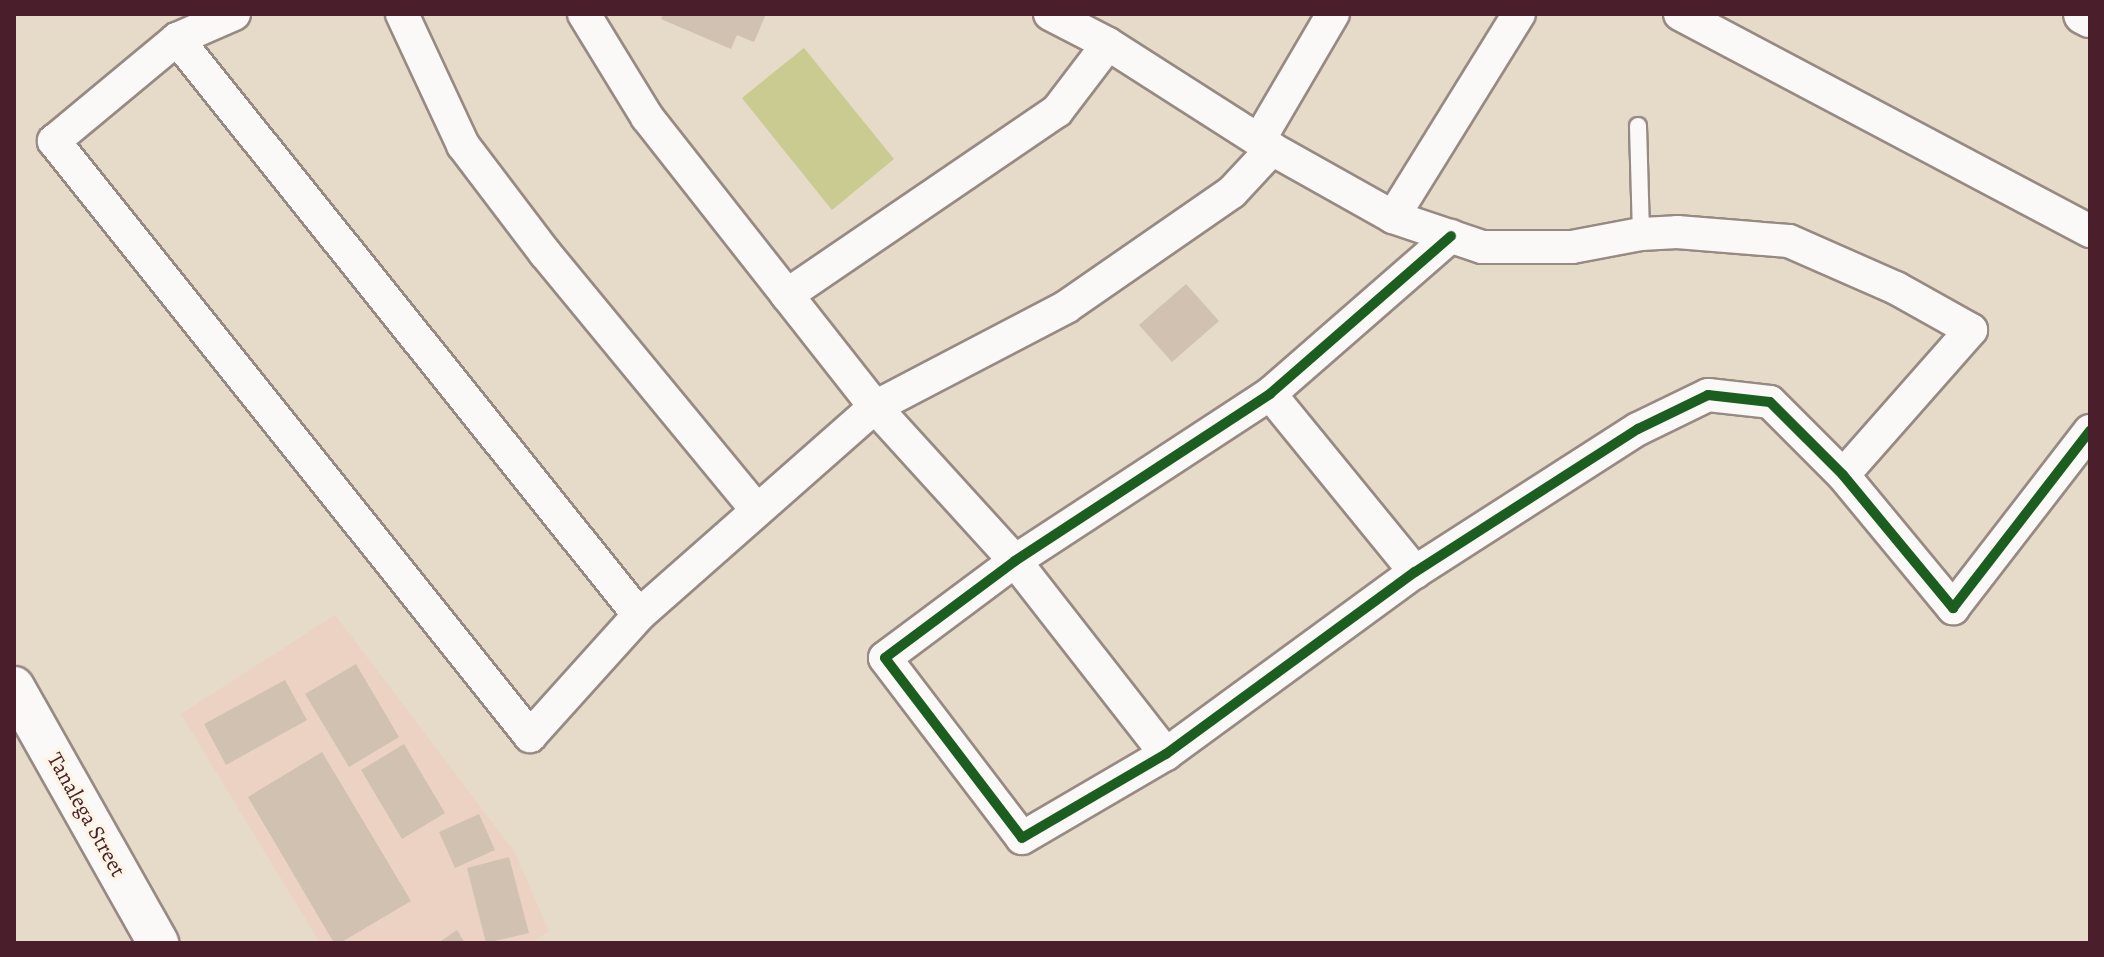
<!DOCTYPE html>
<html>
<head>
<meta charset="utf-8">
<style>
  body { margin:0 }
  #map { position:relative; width:2104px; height:957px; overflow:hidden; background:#e6dac9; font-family:Alegreya,serif }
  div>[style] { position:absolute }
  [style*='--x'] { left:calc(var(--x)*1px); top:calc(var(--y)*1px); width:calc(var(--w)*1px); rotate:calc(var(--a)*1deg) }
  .built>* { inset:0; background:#ecd2c3 }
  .green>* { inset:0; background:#c9cb90 }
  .building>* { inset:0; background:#d0c1b1 }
  .roads { filter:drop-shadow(2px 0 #978a83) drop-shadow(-2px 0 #978a83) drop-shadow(0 2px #978a83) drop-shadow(0 -2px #978a83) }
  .service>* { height:16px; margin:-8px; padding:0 8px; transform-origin:8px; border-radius:8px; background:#fbf9f7 }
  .minor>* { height:32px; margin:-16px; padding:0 16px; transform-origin:16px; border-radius:16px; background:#fbf9f7 }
  .tertiary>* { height:40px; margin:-20px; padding:0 20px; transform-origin:20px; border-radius:20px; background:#fbf9f7 }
  .cycleway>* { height:10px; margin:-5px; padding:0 5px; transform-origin:5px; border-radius:5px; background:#1b5e20 }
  span { translate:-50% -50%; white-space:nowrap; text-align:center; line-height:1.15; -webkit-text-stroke:7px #fcf5e5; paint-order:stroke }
  .street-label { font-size:22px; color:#4a1f2b }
  .frame { position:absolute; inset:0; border:16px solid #4a1f2b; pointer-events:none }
</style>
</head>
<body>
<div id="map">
  <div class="built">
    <i style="clip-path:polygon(335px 615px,514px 851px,549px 931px,531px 943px,320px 943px,181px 714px)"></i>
  </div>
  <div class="green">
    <i style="clip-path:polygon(804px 48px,894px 159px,832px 210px,742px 98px)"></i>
  </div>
  <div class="building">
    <i style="clip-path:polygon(663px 14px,766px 14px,754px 42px,737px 35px,731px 49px,661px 19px)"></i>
    <i style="clip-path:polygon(1186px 284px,1219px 321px,1172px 362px,1139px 325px)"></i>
    <i style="clip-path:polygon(356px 664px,399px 737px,349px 767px,305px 694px)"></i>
    <i style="clip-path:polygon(285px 680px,307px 720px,226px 765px,204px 724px)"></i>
    <i style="clip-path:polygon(404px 744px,445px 813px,402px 839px,361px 770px)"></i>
    <i style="clip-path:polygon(322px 752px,411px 901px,340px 943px,334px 943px,248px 797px)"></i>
    <i style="clip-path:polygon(479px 814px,495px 850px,455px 868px,439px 832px)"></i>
    <i style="clip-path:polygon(509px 857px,529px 933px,486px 943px,467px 868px)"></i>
    <i style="clip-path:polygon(457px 930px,465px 943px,438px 943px)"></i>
  </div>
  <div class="roads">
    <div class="service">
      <i style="--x:1638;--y:126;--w:108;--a:88.4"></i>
    </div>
    <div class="minor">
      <i style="--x:234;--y:14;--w:62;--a:156.3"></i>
      <i style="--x:177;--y:39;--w:160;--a:140.3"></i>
      <i style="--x:54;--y:141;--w:762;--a:51.34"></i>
      <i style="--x:530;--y:736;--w:163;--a:-48"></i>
      <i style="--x:639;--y:615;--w:315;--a:-41.4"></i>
      <i style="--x:875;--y:407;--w:216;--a:-27.6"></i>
      <i style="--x:1066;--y:307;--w:202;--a:-34.7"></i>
      <i style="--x:1232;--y:192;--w:59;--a:-47.1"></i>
      <i style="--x:402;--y:14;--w:145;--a:65"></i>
      <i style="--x:463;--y:145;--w:136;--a:52.8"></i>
      <i style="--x:545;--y:253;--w:332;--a:50.5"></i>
      <i style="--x:584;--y:14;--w:121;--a:58.5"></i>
      <i style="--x:647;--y:117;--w:226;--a:51.8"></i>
      <i style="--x:787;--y:295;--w:142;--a:51.8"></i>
      <i style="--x:875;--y:407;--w:208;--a:47.7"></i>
      <i style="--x:1015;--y:561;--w:245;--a:52"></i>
      <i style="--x:1050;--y:14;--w:65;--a:27.3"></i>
      <i style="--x:1108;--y:44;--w:195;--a:32.6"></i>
      <i style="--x:1272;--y:149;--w:139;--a:29.3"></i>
      <i style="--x:1393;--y:217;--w:94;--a:18.6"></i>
      <i style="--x:1482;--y:247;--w:90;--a:0"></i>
      <i style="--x:1572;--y:247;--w:70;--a:-10.7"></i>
      <i style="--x:1641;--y:234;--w:36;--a:-3"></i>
      <i style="--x:1677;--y:232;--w:112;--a:4.6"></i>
      <i style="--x:1789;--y:241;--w:117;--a:23.7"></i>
      <i style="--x:1896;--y:288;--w:86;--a:29.2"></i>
      <i style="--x:1971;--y:330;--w:193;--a:131.4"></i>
      <i style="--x:1680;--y:14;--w:464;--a:27.9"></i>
      <i style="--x:177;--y:39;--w:738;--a:51.27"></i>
      <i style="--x:1259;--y:140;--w:146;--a:-59.6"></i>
      <i style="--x:1393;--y:217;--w:239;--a:-58.2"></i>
      <i style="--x:1451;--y:236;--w:240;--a:138.9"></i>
      <i style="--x:1270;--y:394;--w:305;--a:146.8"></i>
      <i style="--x:1015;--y:561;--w:162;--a:143.3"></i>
      <i style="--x:885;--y:658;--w:226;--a:52.7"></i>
      <i style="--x:1022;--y:838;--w:167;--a:-30.3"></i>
      <i style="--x:1166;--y:754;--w:308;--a:-36.2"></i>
      <i style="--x:1415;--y:572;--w:265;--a:-32.7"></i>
      <i style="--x:1638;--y:429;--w:78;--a:-25.9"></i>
      <i style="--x:1708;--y:395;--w:62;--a:6.4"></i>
      <i style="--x:1770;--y:402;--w:103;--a:45"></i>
      <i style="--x:1843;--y:475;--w:173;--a:50.4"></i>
      <i style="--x:1953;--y:608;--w:224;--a:-52.3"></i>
      <i style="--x:787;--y:295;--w:327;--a:-34.3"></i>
      <i style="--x:1057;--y:111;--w:84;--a:-52.7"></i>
      <i style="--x:1270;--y:394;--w:230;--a:50.8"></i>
    </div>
    <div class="tertiary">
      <i style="--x:2084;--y:14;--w:7;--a:27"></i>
      <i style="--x:14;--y:687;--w:294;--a:60.6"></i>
    </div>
  </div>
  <div class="cycleway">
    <i style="--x:1451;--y:236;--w:240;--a:138.9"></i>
    <i style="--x:1270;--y:394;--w:305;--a:146.8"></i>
    <i style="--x:1015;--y:561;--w:162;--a:143.3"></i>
    <i style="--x:885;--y:658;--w:226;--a:52.7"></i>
    <i style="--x:1022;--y:838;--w:167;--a:-30.3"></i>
    <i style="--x:1166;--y:754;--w:308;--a:-36.2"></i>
    <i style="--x:1415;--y:572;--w:265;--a:-32.7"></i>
    <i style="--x:1638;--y:429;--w:78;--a:-25.9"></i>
    <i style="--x:1708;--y:395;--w:62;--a:6.4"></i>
    <i style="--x:1770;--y:402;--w:103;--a:45"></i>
    <i style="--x:1843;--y:475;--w:173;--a:50.4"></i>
    <i style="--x:1953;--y:608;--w:224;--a:-52.3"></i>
  </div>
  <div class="street-label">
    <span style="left:86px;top:815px;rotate:61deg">Tanalega Street</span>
  </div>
  <div class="frame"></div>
</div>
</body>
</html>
